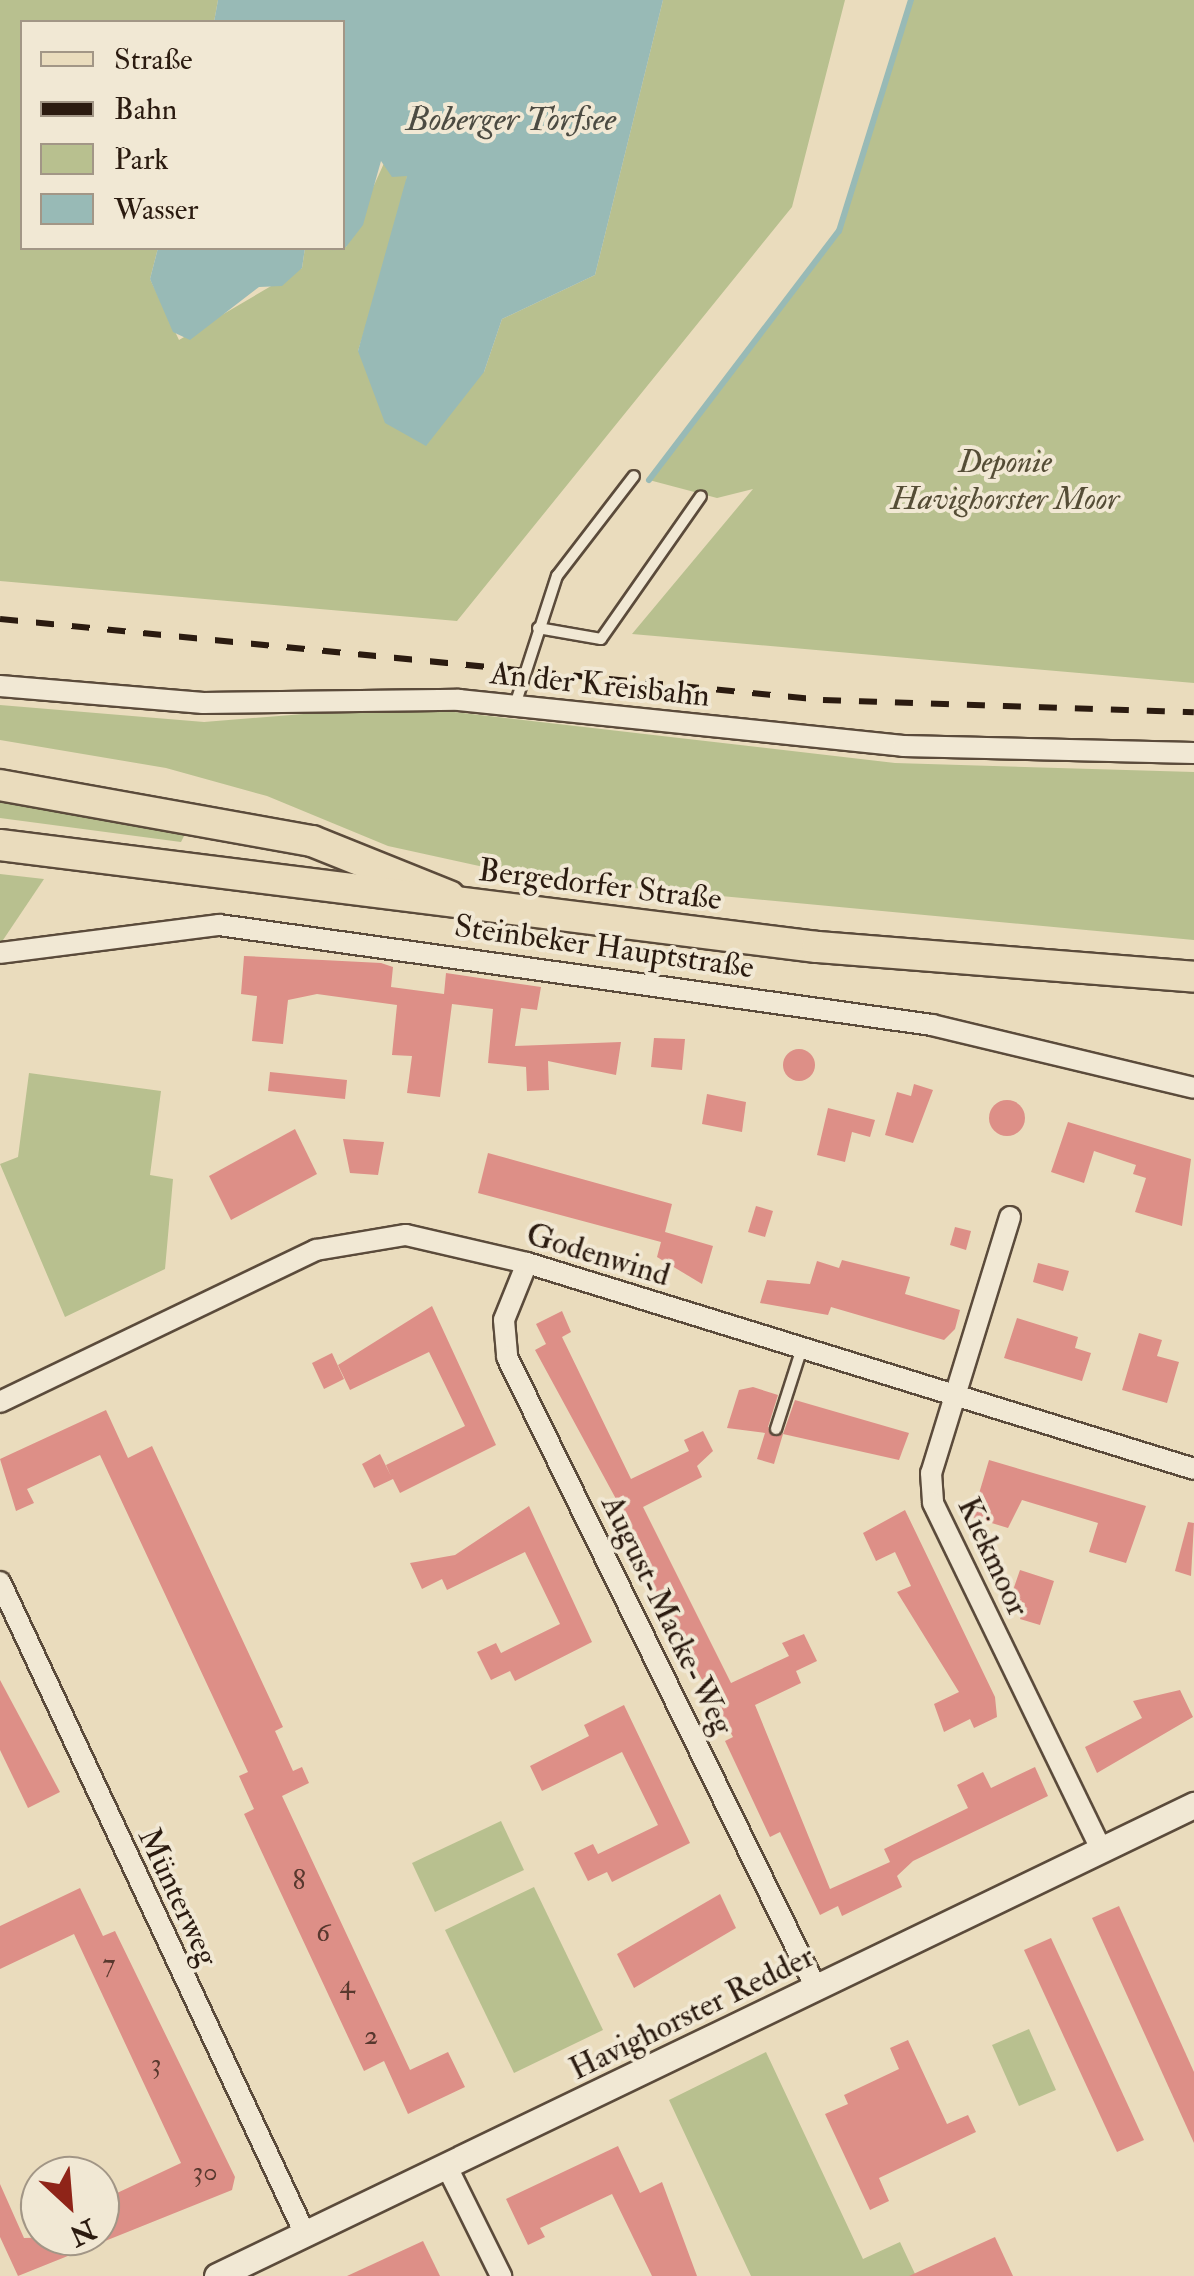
<!DOCTYPE html>
<html>
<head>
<meta charset="utf-8">
<style>
  body { margin:0 }
  #map { position:relative; width:1194px; height:2276px; overflow:hidden; background:#eadcbd; font-family:"IM FELL Double Pica",serif }
  div>[style] { position:absolute }
  [style*='--x'] { left:calc(var(--x)*1px); top:calc(var(--y)*1px); width:calc(var(--w)*1px); rotate:calc(var(--a)*1deg) }
  .green>* { inset:0; background:#b8c08f }
  .water>* { inset:0; background:#98bab6 }
  .stream>* { height:6px; margin:-3px; padding:0 3px; transform-origin:3px; border-radius:3px; background:#98bab6 }
  .building>* { inset:0; background:#dd8f87 }
  .round { border-radius:50% }
  .roads { filter:drop-shadow(2px 0 #5b4b3b) drop-shadow(-2px 0 #5b4b3b) drop-shadow(0 2px #5b4b3b) drop-shadow(0 -2px #5b4b3b) }
  .service>* { height:10px; margin:-5px; padding:0 5px; transform-origin:5px; border-radius:5px; background:#f1e8d4 }
  .minor>* { height:20px; margin:-10px; padding:0 10px; transform-origin:10px; border-radius:10px; background:#f1e8d4 }
  .tertiary>* { height:25px; margin:-12.5px; padding:0 12.5px; transform-origin:12.5px; border-radius:12.5px; background:#f1e8d4 }
  .primary>* { height:30px; margin:-15px; padding:0 15px; transform-origin:15px; border-radius:15px; background:#eadcbd }
  .rail>* { height:6px; margin-top:-3px; transform-origin:0; background:repeating-linear-gradient(90deg,#2b1b10 0 18px,transparent 0 36px) }
  span { translate:-50% -50%; white-space:nowrap; text-align:center; line-height:1.15; -webkit-text-stroke:8px #f1e8d4; paint-order:stroke }
  .number-label { font-size:28px; color:#58382e }
  .number-label span { -webkit-text-stroke-width:0 }
  .park-label { font-size:32px; color:#554d36; font-style:italic }
  .street-label { font-size:32px; color:#2b1b10 }
  .water-label { font-size:35px; color:#4c4b42; font-style:italic }
  .legend { position:absolute; left:20px; top:20px; width:325px; height:230px; box-sizing:border-box; background:#f1e8d4; border:2px solid #a29686; margin:0; padding:12px 18px; list-style:none; font-size:30px; color:#2b1b10 }
  .legend li { display:flex; align-items:center; gap:20px; height:50px }
  .legend b { width:50px; border:2px solid #a29686 }
  .north { position:absolute; left:20px; top:2156px; width:100px; height:100px; box-sizing:border-box; background:#f1e8d4; border:2px solid #a29686; border-radius:50%; rotate:154deg; font-size:28px; font-weight:700; line-height:40px; text-align:center; color:#2b1b10 }
  .north::after { content:''; display:block; margin:auto; width:35px; height:45px; background:#8f2418; clip-path:polygon(50% 0,100% 100%,50% 72%,0 100%) }
</style>
</head>
<body>
<div id="map">
  <div class="green">
    <i style="clip-path:polygon(0 0,218px 0,214px 22px,22px 22px,22px 248px,158px 248px,150px 279px,179px 340px,302px 268px,305px 248px,346px 247px,385px 161px,407px 176px,404px 205px,358px 351px,484px 372px,502px 319px,595px 275px,663px 0,845px 0,792px 207px,457px 621px,0 581px)"></i>
    <i style="clip-path:polygon(911px 0,1194px 0,1194px 683px,632px 634px,753px 489px,717px 498px,649px 480px,839px 231px)"></i>
    <i style="clip-path:polygon(0 705px,204px 722px,403px 706px,895px 763px,1194px 772px,1194px 940px,538px 879px,388px 846px,267px 796px,166px 768px,0 740px)"></i>
    <i style="clip-path:polygon(0 796px,187px 830px,181px 842px,0 818px)"></i>
    <i style="clip-path:polygon(0 874px,44px 879px,1px 943px,0 943px)"></i>
    <i style="clip-path:polygon(29px 1073px,161px 1091px,150px 1175px,173px 1179px,165px 1269px,65px 1317px,0 1164px,18px 1157px)"></i>
    <i style="clip-path:polygon(501px 1821px,524px 1870px,435px 1912px,412px 1863px)"></i>
    <i style="clip-path:polygon(534px 1887px,603px 2030px,514px 2073px,445px 1930px)"></i>
    <i style="clip-path:polygon(1029px 2029px,1056px 2090px,1019px 2106px,992px 2045px)"></i>
    <i style="clip-path:polygon(766px 2052px,863px 2259px,900px 2242px,916px 2276px,751px 2276px,669px 2100px)"></i>
  </div>
  <div class="water">
    <i style="clip-path:polygon(218px 0,663px 0,595px 275px,502px 319px,484px 372px,426px 446px,385px 423px,358px 351px,407px 176px,392px 177px,381px 161px,363px 225px,346px 247px,324px 253px,342px 248px,342px 22px,214px 22px)"></i>
    <i style="clip-path:polygon(158px 248px,305px 248px,302px 268px,282px 286px,259px 287px,190px 340px,173px 332px,150px 279px)"></i>
  </div>
  <div class="stream">
    <i style="--x:649;--y:480;--w:313;--a:-52.7"></i>
    <i style="--x:839;--y:231;--w:242;--a:-72.7"></i>
  </div>
  <div class="building">
    <i style="clip-path:polygon(244px 956px,381px 963px,393px 967px,391px 987px,444px 994px,446px 973px,541px 987px,537px 1010px,521px 1008px,515px 1046px,621px 1042px,616px 1075px,548px 1061px,549px 1090px,527px 1091px,526px 1067px,488px 1063px,493px 1009px,452px 1004px,440px 1097px,407px 1093px,412px 1056px,392px 1055px,397px 1005px,317px 994px,288px 1000px,283px 1044px,252px 1041px,257px 996px,241px 994px)"></i>
    <i style="clip-path:polygon(654px 1038px,685px 1039px,682px 1070px,651px 1067px)"></i>
    <i class="round" style="left:783px;top:1049px;width:32px;height:32px"></i>
    <i style="clip-path:polygon(270px 1072px,347px 1080px,345px 1099px,268px 1091px)"></i>
    <i style="clip-path:polygon(914px 1084px,933px 1090px,913px 1143px,885px 1135px,897px 1092px,911px 1096px)"></i>
    <i style="clip-path:polygon(707px 1094px,746px 1102px,742px 1132px,702px 1124px)"></i>
    <i class="round" style="left:989px;top:1100px;width:36px;height:36px"></i>
    <i style="clip-path:polygon(828px 1108px,875px 1120px,870px 1137px,852px 1132px,845px 1162px,817px 1155px)"></i>
    <i style="clip-path:polygon(1068px 1122px,1191px 1159px,1182px 1226px,1135px 1212px,1146px 1178px,1133px 1174px,1136px 1165px,1094px 1151px,1084px 1183px,1051px 1172px)"></i>
    <i style="clip-path:polygon(295px 1129px,317px 1174px,231px 1220px,209px 1176px)"></i>
    <i style="clip-path:polygon(343px 1139px,384px 1142px,378px 1175px,350px 1173px)"></i>
    <i style="clip-path:polygon(488px 1153px,672px 1204px,665px 1232px,713px 1246px,702px 1284px,657px 1257px,661px 1242px,478px 1193px)"></i>
    <i style="clip-path:polygon(756px 1206px,773px 1211px,765px 1237px,748px 1232px)"></i>
    <i style="clip-path:polygon(955px 1227px,971px 1231px,966px 1250px,950px 1245px)"></i>
    <i style="clip-path:polygon(842px 1260px,910px 1277px,905px 1294px,960px 1310px,955px 1329px,944px 1340px,831px 1307px,828px 1315px,760px 1303px,767px 1280px,810px 1284px,817px 1261px,839px 1268px)"></i>
    <i style="clip-path:polygon(1038px 1263px,1069px 1271px,1063px 1291px,1033px 1282px)"></i>
    <i style="clip-path:polygon(432px 1306px,496px 1445px,400px 1493px,393px 1479px,374px 1488px,362px 1464px,380px 1454px,391px 1476px,386px 1465px,465px 1426px,429px 1352px,350px 1390px,338px 1365px)"></i>
    <i style="clip-path:polygon(562px 1311px,571px 1332px,562px 1337px,631px 1479px,689px 1451px,684px 1440px,703px 1431px,713px 1451px,697px 1466px,702px 1477px,643px 1507px,731px 1683px,789px 1656px,782px 1643px,804px 1634px,817px 1661px,796px 1671px,801px 1683px,755px 1705px,830px 1889px,890px 1862px,884px 1849px,968px 1808px,957px 1785px,983px 1772px,991px 1788px,1035px 1767px,1048px 1796px,913px 1861px,897px 1876px,902px 1887px,842px 1916px,838px 1906px,820px 1915px,780px 1832px,770px 1837px,725px 1741px,733px 1737px,625px 1537px,634px 1532px,535px 1350px,546px 1344px,536px 1324px)"></i>
    <i style="clip-path:polygon(1017px 1318px,1078px 1337px,1075px 1348px,1091px 1353px,1082px 1381px,1004px 1358px)"></i>
    <i style="clip-path:polygon(1139px 1333px,1162px 1340px,1157px 1356px,1179px 1362px,1167px 1403px,1122px 1390px)"></i>
    <i style="clip-path:polygon(332px 1353px,344px 1379px,324px 1389px,312px 1363px)"></i>
    <i style="clip-path:polygon(753px 1387px,778px 1395px,768px 1427px,783px 1434px,774px 1464px,757px 1459px,765px 1433px,727px 1428px,739px 1390px)"></i>
    <i style="clip-path:polygon(795px 1400px,909px 1433px,899px 1460px,783px 1434px)"></i>
    <i style="clip-path:polygon(106px 1410px,128px 1458px,152px 1446px,283px 1727px,275px 1731px,293px 1771px,302px 1767px,309px 1783px,282px 1796px,410px 2070px,448px 2052px,465px 2087px,408px 2114px,384px 2061px,364px 2071px,244px 1814px,254px 1809px,239px 1776px,248px 1772px,100px 1455px,27px 1489px,34px 1503px,16px 1511px,0 1459px)"></i>
    <i style="clip-path:polygon(989px 1460px,1146px 1506px,1126px 1563px,1089px 1552px,1098px 1523px,1022px 1500px,1008px 1528px,972px 1517px)"></i>
    <i style="clip-path:polygon(529px 1506px,592px 1642px,515px 1681px,510px 1671px,491px 1680px,477px 1652px,496px 1643px,501px 1653px,560px 1624px,525px 1552px,447px 1590px,442px 1579px,422px 1589px,410px 1563px,455px 1555px)"></i>
    <i style="clip-path:polygon(905px 1510px,995px 1697px,997px 1717px,974px 1728px,970px 1719px,944px 1732px,934px 1704px,959px 1692px,897px 1592px,911px 1586px,895px 1552px,876px 1561px,863px 1533px)"></i>
    <i style="clip-path:polygon(1188px 1522px,1194px 1523px,1191px 1576px,1175px 1571px)"></i>
    <i style="clip-path:polygon(1020px 1570px,1054px 1581px,1040px 1625px,1020px 1619px,1025px 1603px,1010px 1599px)"></i>
    <i style="clip-path:polygon(0 1680px,60px 1792px,28px 1808px,0 1750px)"></i>
    <i style="clip-path:polygon(1180px 1690px,1193px 1717px,1097px 1773px,1085px 1747px,1142px 1718px,1133px 1701px)"></i>
    <i style="clip-path:polygon(624px 1705px,690px 1843px,612px 1882px,607px 1872px,588px 1881px,574px 1853px,593px 1844px,598px 1854px,658px 1825px,622px 1752px,542px 1791px,530px 1766px,589px 1736px,584px 1725px)"></i>
    <i style="clip-path:polygon(80px 1888px,103px 1936px,115px 1931px,235px 2177px,232px 2190px,18px 2276px,0 2237px,0 2184px,24px 2238px,100px 2236px,100px 2201px,181px 2163px,74px 1934px,0 1969px,0 1926px)"></i>
    <i style="clip-path:polygon(720px 1894px,736px 1928px,634px 1988px,617px 1954px)"></i>
    <i style="clip-path:polygon(1119px 1906px,1194px 2072px,1194px 2143px,1092px 1918px)"></i>
    <i style="clip-path:polygon(1051px 1938px,1144px 2140px,1117px 2152px,1024px 1950px)"></i>
    <i style="clip-path:polygon(908px 2040px,947px 2124px,968px 2115px,976px 2132px,879px 2178px,889px 2201px,870px 2210px,825px 2114px,848px 2104px,844px 2095px,899px 2069px,890px 2048px)"></i>
    <i style="clip-path:polygon(618px 2146px,640px 2193px,662px 2182px,697px 2276px,652px 2276px,612px 2194px,540px 2228px,545px 2237px,528px 2245px,506px 2199px)"></i>
    <i style="clip-path:polygon(995px 2237px,1013px 2276px,909px 2276px)"></i>
    <i style="clip-path:polygon(423px 2241px,440px 2276px,347px 2276px)"></i>
  </div>
  <div class="roads">
    <div class="service">
      <i style="--x:538;--y:628;--w:64;--a:9.9"></i>
      <i style="--x:601;--y:639;--w:174;--a:-55"></i>
      <i style="--x:515;--y:705;--w:136;--a:-72"></i>
      <i style="--x:557;--y:576;--w:126;--a:-52.4"></i>
      <i style="--x:776;--y:1429;--w:85;--a:-72.2"></i>
    </div>
    <div class="minor">
      <i style="--x:0;--y:686;--w:204;--a:4.8"></i>
      <i style="--x:203;--y:703;--w:256;--a:-0.7"></i>
      <i style="--x:459;--y:700;--w:446;--a:5.9"></i>
      <i style="--x:903;--y:746;--w:291;--a:1.4"></i>
      <i style="--x:0;--y:953;--w:221;--a:-7.3"></i>
      <i style="--x:219;--y:925;--w:720;--a:7.98"></i>
      <i style="--x:932;--y:1025;--w:269;--a:13.5"></i>
      <i style="--x:1010;--y:1217;--w:268;--a:107.1"></i>
      <i style="--x:931;--y:1473;--w:30;--a:86"></i>
      <i style="--x:933;--y:1503;--w:387;--a:64.1"></i>
      <i style="--x:527;--y:1263;--w:61;--a:112"></i>
      <i style="--x:504;--y:1320;--w:37;--a:85"></i>
      <i style="--x:507;--y:1357;--w:703;--a:63.91"></i>
      <i style="--x:0;--y:1402;--w:351;--a:-25.7"></i>
      <i style="--x:316;--y:1250;--w:91;--a:-9.5"></i>
      <i style="--x:406;--y:1235;--w:124;--a:13"></i>
      <i style="--x:527;--y:1263;--w:698;--a:17.16"></i>
      <i style="--x:0;--y:1582;--w:720;--a:64.93"></i>
      <i style="--x:447;--y:2167;--w:122;--a:63.6"></i>
    </div>
    <div class="tertiary">
      <i style="--x:217;--y:2276;--w:1085;--a:-25.74"></i>
    </div>
    <div class="primary">
      <i style="--x:0;--y:785;--w:317;--a:10.2"></i>
      <i style="--x:312;--y:841;--w:148;--a:21.9"></i>
      <i style="--x:0;--y:845;--w:823;--a:7.12"></i>
      <i style="--x:817;--y:947;--w:378;--a:4.5"></i>
    </div>
  </div>
  <div class="rail">
    <i style="--x:0;--y:619;--w:827;--a:5.62"></i>
    <i style="--x:823;--y:700;--w:371;--a:1.9"></i>
  </div>
  <div class="number-label">
    <span style="left:299px;top:1881px">8</span>
    <span style="left:323px;top:1933px">6</span>
    <span style="left:109px;top:1964px">7</span>
    <span style="left:347px;top:1985px">4</span>
    <span style="left:371px;top:2036px">2</span>
    <span style="left:156px;top:2064px">3</span>
    <span style="left:205px;top:2172px">30</span>
  </div>
  <div class="park-label">
    <span style="left:1005px;top:481px">Deponie<br>Havighorster Moor</span>
  </div>
  <div class="street-label">
    <span style="left:600px;top:685px;rotate:6deg">An der Kreisbahn</span>
    <span style="left:600px;top:885px;rotate:7deg">Bergedorfer Straße</span>
    <span style="left:604px;top:947px;rotate:8deg">Steinbeker Hauptstraße</span>
    <span style="left:598px;top:1255px;rotate:17deg">Godenwind</span>
    <span style="left:993px;top:1557px;rotate:65deg">Kiekmoor</span>
    <span style="left:667px;top:1615px;rotate:64deg">August-Macke-Weg</span>
    <span style="left:178px;top:1897px;rotate:65deg">Münterweg</span>
    <span style="left:692px;top:2013px;rotate:-26deg">Havighorster Redder</span>
  </div>
  <div class="water-label">
    <span style="left:511px;top:119px">Boberger Torfsee</span>
  </div>
  <ul class="legend">
  <li><b style="height:12px;background:#eadcbd"></b>Straße</li>
  <li><b style="height:12px;background:#2b1b10"></b>Bahn</li>
  <li><b style="height:28px;background:#b8c08f"></b>Park</li>
  <li><b style="height:28px;background:#98bab6"></b>Wasser</li>
  </ul>
  <div class="north">N</div>
</div>
</body>
</html>
